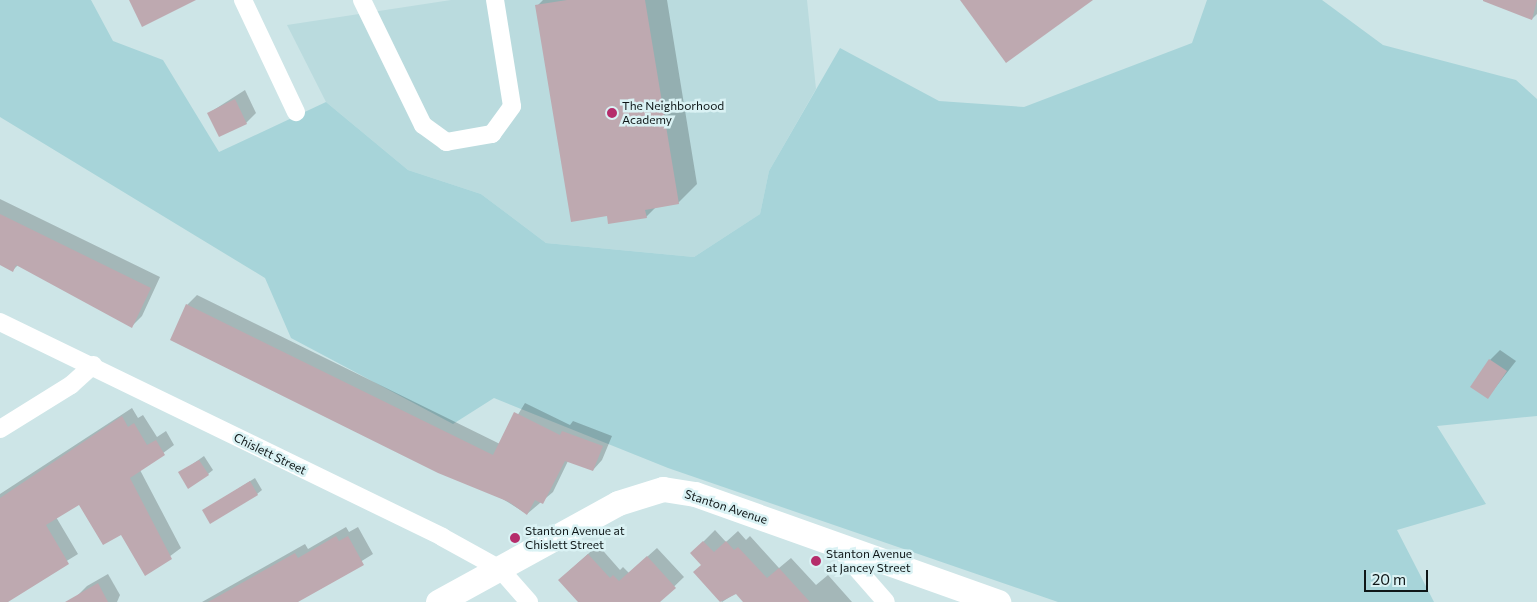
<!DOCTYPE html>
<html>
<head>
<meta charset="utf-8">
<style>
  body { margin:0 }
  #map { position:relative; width:1537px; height:602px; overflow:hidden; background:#cde5e7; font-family:Commissioner,sans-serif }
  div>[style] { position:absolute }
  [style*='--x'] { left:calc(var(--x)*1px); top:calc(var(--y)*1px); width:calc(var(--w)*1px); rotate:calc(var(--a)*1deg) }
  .built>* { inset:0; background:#badbde }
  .green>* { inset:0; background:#a7d4d9 }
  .shadow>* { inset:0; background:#0003 }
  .building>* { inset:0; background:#bea9b0 }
  .street>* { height:18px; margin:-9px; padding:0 9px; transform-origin:9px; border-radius:9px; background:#fff }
  .secondary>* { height:25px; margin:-12.5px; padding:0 12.5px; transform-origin:12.5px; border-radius:12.5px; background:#fff }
  .dots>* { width:14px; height:14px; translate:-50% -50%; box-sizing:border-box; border:2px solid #daf2f4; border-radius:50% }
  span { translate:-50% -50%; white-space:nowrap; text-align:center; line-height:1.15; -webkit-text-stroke:5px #daf2f4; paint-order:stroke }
  .poi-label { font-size:12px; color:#0e1617 }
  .left { translate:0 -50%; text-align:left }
  .street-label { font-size:12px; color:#0e1617 }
  .scale { position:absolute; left:1364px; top:570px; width:64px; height:22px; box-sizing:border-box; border:2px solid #0e1617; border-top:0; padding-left:6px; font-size:15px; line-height:18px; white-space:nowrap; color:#0e1617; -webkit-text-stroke:4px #daf2f4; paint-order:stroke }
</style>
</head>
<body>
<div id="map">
  <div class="built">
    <i style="clip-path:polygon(451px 0,807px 0,816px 89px,769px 171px,760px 214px,694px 257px,546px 243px,481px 194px,408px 170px,326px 102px,287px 25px)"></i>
  </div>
  <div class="green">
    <i style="clip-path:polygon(0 0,91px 0,113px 41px,163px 60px,219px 152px,326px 102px,408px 170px,481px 194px,546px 243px,694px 257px,760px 214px,769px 171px,840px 48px,939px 101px,1024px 107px,1192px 43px,1207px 0,1322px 0,1383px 45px,1516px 80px,1537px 99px,1537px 416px,1437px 426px,1486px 504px,1397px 530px,1434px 602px,1058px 602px,668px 468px,494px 398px,453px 424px,291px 338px,265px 278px,0 117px)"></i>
  </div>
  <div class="shadow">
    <i style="clip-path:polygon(543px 0,667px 0,697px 184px,678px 203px,656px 207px,646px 217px,608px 215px,537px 6px)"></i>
    <i style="clip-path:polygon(1489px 0,1537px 0,1537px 14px,1532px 19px)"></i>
    <i style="clip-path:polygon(245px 90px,256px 113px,246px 123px,209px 113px)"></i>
    <i style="clip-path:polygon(0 199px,160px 277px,142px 316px,132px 326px,18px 265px,13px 270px,0 264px)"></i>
    <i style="clip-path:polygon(197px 295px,500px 444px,525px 403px,570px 425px,573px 421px,612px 436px,602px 460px,593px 470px,568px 461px,553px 492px,527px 514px,187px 305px)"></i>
    <i style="clip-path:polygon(1500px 350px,1516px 361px,1488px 397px,1490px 360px)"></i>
    <i style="clip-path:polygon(132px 408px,138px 418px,143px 415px,157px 437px,166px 431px,174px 445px,140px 470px,181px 548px,146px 574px,121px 533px,79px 503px,56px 517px,78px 554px,0 602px,0 494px)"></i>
    <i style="clip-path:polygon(204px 456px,213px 470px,208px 474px,180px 473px)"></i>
    <i style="clip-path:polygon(255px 478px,262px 490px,257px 494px,203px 511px)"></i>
    <i style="clip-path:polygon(346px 527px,349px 532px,358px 527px,373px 554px,296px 602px,202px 602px,305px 544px,308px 549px)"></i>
    <i style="clip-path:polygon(715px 530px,726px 542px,738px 531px,746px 540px,750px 536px,779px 568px,791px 558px,816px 585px,828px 575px,852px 602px,745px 602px,736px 593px,722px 602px,694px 572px,702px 565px,703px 542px)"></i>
    <i style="clip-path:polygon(598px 545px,620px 570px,623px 567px,629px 573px,657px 548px,684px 577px,658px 602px,588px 602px,569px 571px)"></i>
    <i style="clip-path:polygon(108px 574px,120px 595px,117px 602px,80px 602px,77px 596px,87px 586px)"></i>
  </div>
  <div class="building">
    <i style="clip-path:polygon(129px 0,196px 0,142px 27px)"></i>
    <i style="clip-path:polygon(567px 0,645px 0,679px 204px,645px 210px,647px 218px,608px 224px,607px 216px,571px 222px,535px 5px)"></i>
    <i style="clip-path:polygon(960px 0,1093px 0,1006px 63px)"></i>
    <i style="clip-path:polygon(1537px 0,1532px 20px,1483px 1px,1483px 0)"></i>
    <i style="clip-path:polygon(235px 99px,247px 124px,219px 137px,207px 113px)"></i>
    <i style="clip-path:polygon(0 214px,151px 288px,132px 328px,16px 265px,13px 272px,0 265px)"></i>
    <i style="clip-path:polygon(186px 304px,493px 455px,514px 412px,560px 435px,562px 431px,603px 446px,593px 471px,565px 461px,543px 504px,535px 500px,527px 515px,509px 502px,438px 473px,170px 340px)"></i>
    <i style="clip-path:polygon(1489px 359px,1507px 371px,1488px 399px,1470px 387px)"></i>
    <i style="clip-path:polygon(122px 416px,128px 427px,134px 423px,147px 445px,156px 440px,165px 455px,130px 478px,172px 559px,145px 576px,121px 535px,103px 545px,79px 505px,46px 525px,69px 564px,8px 602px,0 602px,0 498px)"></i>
    <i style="clip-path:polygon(199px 460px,209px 475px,188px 489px,178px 472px)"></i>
    <i style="clip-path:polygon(250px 481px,258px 495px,210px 524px,202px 510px)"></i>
    <i style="clip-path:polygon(336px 536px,339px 541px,348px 536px,364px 565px,298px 602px,208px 602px,295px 553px,298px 558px)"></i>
    <i style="clip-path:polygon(703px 541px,714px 552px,726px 541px,734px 550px,738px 547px,767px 578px,779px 568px,810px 602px,743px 602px,736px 594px,720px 602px,693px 572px,701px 565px,690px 553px)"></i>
    <i style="clip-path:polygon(588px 554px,610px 578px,613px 575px,619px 581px,647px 556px,676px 588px,660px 602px,578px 602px,558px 580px)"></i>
    <i style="clip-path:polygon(98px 583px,108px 602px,65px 602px)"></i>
  </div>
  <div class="street">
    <i style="--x:243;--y:0;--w:124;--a:64.7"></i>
    <i style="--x:362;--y:0;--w:139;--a:64"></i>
    <i style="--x:423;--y:125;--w:29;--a:36"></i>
    <i style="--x:446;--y:142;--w:47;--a:-9.9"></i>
    <i style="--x:492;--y:134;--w:34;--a:-54"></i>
    <i style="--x:512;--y:106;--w:107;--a:-99.1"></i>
    <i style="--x:0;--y:322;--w:492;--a:25.9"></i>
    <i style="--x:442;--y:537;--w:66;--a:28.9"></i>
    <i style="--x:500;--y:569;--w:44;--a:48.7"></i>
    <i style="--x:0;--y:429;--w:84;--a:-31.8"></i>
    <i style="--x:71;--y:385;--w:30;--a:-42"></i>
    <i style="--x:837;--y:546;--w:74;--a:48.8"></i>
  </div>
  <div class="secondary">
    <i style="--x:438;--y:602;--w:205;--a:-28.8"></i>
    <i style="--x:618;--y:503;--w:47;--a:-17.3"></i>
    <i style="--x:663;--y:489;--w:32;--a:9"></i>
    <i style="--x:695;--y:494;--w:322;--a:19.6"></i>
  </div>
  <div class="dots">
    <i style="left:612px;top:113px;background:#b52d6b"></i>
    <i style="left:515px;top:538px;background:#b52d6b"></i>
    <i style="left:816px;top:561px;background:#b52d6b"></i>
  </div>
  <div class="poi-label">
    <span class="left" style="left:622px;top:113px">The Neighborhood<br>Academy</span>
    <span class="left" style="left:525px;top:538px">Stanton Avenue at<br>Chislett Street</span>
    <span class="left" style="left:826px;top:561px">Stanton Avenue<br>at Jancey Street</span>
  </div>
  <div class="street-label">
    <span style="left:270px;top:454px;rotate:26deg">Chislett Street</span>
    <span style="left:726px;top:507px;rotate:18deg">Stanton Avenue</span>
  </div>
  <div class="scale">20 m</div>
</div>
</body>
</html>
